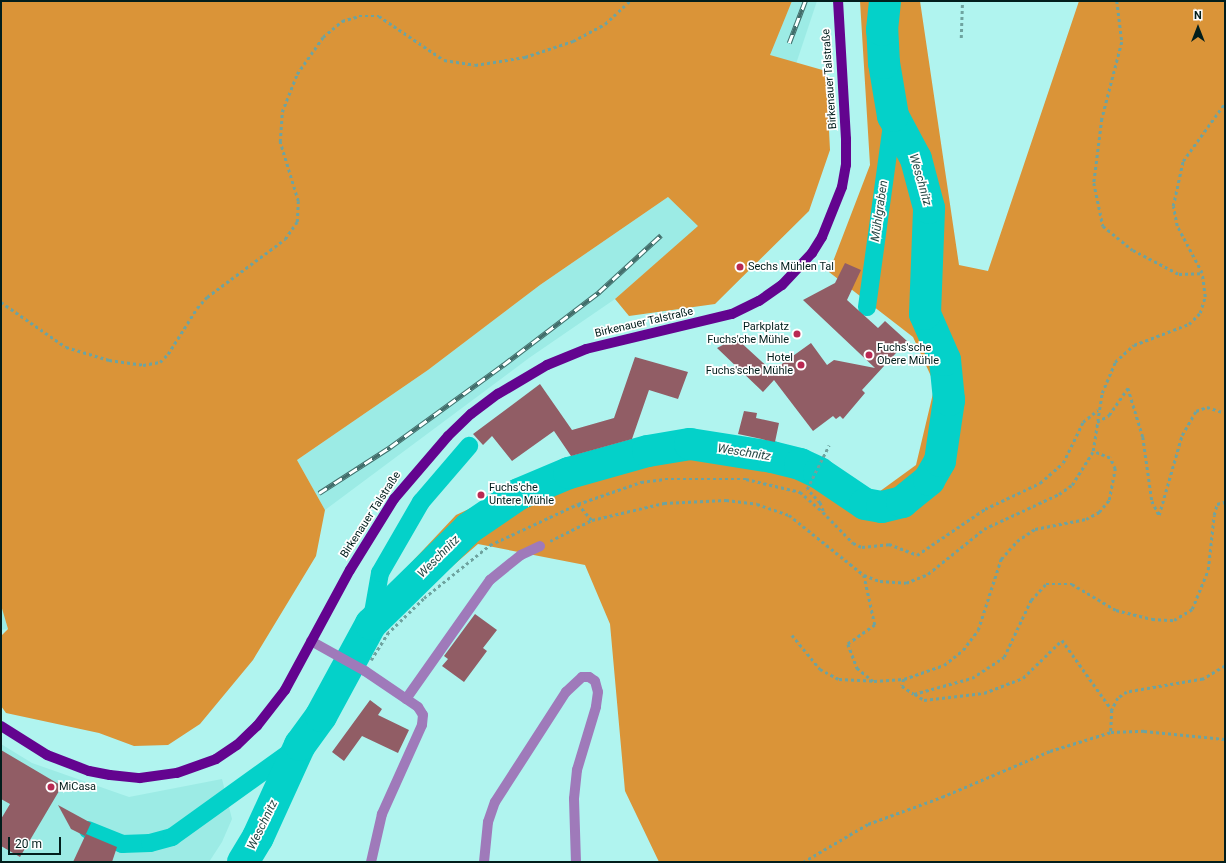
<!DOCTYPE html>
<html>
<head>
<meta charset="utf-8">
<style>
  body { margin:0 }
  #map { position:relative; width:1226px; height:863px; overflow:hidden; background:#b0f4ef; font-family:Roboto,sans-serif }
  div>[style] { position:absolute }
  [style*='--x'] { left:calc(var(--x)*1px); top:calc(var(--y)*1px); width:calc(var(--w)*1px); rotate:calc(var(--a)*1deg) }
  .built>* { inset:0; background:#9cebe5 }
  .forest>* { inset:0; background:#da9438 }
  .canal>* { height:18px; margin:-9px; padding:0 9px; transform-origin:9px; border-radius:9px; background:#04d1c9 }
  .river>* { height:32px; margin:-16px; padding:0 16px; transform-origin:16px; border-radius:16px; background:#04d1c9 }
  .building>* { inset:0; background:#915d65 }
  .path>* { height:2.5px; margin-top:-1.25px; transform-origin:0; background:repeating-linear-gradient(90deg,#6ea39f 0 3px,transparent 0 6px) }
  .minor>* { height:10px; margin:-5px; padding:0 5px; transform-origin:5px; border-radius:5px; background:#9f7aba }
  .major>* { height:10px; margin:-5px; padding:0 5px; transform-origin:5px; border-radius:5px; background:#63048f }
  .rail>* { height:4.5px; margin-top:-2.25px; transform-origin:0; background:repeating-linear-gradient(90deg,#fff 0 9px,#426d6a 0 18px); box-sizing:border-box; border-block:1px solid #426d6a }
  .dots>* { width:11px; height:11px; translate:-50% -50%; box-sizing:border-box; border:2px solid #fff; border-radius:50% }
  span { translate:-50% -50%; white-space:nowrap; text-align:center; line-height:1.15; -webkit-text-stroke:3.5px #fff; paint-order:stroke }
  .street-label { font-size:11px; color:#021e1c }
  .poi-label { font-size:11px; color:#021e1c }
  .left { translate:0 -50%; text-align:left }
  .right { translate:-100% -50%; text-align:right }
  .water-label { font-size:12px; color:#274946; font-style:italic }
  .frame { position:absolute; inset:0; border:2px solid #021e1c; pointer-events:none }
  .north { position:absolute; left:1178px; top:8px; width:40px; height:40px; -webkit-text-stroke:3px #fff; paint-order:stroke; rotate:0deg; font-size:11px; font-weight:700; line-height:16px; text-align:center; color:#021e1c }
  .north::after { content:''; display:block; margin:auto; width:14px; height:18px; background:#021e1c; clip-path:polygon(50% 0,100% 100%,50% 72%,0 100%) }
  .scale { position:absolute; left:8px; top:837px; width:53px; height:18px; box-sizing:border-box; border:2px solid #021e1c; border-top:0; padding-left:5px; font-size:12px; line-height:14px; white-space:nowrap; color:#021e1c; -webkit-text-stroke:3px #fff; paint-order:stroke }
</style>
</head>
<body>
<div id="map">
  <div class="built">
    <i style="clip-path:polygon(792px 1px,817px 1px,796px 64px,769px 55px)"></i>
    <i style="clip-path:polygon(668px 197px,699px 226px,615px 299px,529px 358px,325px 510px,297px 460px,428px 370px,540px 285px)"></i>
    <i style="clip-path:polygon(2px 604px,8px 629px,1px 630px,1px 605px)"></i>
    <i style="clip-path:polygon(1px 744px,32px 763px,129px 797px,222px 779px,232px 819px,222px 842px,209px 862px,1px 862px)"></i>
  </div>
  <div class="forest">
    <i style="clip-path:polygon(1px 1px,792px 1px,770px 55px,826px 71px,830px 150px,809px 211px,715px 304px,629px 316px,615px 299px,698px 226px,668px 197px,540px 285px,428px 370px,297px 460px,325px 510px,316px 556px,253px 660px,200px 724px,168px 745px,134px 746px,99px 733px,6px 713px,1px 706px,1px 636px,8px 629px,1px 605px)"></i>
    <i style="clip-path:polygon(860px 1px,920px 1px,959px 265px,988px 271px,1079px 1px,1225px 1px,1225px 862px,659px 862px,625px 791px,610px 624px,585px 565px,478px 544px,383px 626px,409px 565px,456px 515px,578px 458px,684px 442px,780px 462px,872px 497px,916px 465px,935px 385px,913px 337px,829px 272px,870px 165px)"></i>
  </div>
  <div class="canal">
    <i style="--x:867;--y:307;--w:193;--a:-82.2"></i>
    <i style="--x:371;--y:624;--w:52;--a:-80"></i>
    <i style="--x:380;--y:573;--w:82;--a:-60"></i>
    <i style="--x:421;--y:502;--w:74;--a:-49.4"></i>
    <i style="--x:88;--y:830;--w:37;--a:22"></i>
    <i style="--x:122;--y:844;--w:28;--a:-2"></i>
    <i style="--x:150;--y:843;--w:23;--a:-15"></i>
    <i style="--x:172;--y:837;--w:158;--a:-35.7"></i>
  </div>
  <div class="river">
    <i style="--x:243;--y:862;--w:29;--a:-59"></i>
    <i style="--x:258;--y:837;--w:101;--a:-65.5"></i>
    <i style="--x:300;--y:745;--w:36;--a:-54"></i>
    <i style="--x:321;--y:716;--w:105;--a:-61.5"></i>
    <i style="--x:371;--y:624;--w:137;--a:-44.4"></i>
    <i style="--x:469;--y:528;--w:60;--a:-34.2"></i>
    <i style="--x:519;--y:494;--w:54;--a:-22.8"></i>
    <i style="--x:569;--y:473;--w:82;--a:-15.6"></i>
    <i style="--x:648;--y:451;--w:43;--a:-9.5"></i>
    <i style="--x:690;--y:444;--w:83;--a:9"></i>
    <i style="--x:772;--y:457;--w:29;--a:14"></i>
    <i style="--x:800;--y:464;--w:21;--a:25"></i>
    <i style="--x:819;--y:473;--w:55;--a:34"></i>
    <i style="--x:865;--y:504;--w:17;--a:10"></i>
    <i style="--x:882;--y:507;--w:21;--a:-14"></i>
    <i style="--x:902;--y:502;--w:35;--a:-39"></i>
    <i style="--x:929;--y:480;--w:22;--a:-60"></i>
    <i style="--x:940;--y:461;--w:62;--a:-81.6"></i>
    <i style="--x:949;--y:400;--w:40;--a:-95.7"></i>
    <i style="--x:945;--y:360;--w:50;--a:-113.5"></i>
    <i style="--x:925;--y:314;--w:106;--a:-87.8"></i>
    <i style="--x:929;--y:208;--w:51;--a:-104.9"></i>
    <i style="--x:916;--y:159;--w:49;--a:-118.1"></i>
    <i style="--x:893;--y:116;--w:54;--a:-99.6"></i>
    <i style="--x:884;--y:63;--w:33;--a:-93"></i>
    <i style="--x:882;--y:30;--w:29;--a:-84"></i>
  </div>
  <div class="building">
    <i style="clip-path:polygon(845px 263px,861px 270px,847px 300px,878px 328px,885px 321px,907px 341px,862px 390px,865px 393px,843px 419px,840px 416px,836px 419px,833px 416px,813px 431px,774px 380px,763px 392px,717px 348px,736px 338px,772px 371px,811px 343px,827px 365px,834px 360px,875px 368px,803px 300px,835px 283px)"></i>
    <i style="clip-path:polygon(635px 357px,688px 372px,678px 399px,649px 390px,632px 439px,571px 456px,554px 431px,512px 461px,492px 436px,483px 445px,473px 434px,540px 384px,572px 430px,614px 418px)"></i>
    <i style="clip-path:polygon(744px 411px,757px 413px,756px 418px,779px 423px,775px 442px,738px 434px)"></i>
    <i style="clip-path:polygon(475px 614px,497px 630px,483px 648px,487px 651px,464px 682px,442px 666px,448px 659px,444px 656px)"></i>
    <i style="clip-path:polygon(370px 700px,382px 709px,378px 715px,409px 730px,398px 753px,362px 736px,344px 761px,332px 752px)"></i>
    <i style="clip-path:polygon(1px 750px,62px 786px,20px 857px,1px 846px,1px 819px,10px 804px,1px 799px)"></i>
    <i style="clip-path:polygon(58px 805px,91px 823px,85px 836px,71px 829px)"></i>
    <i style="clip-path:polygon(86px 834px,117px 847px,112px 862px,73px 862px)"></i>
  </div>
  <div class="path">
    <i style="--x:1117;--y:1;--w:41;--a:83"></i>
    <i style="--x:1122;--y:42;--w:80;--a:104.6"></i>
    <i style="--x:1102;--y:119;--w:64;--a:97.1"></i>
    <i style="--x:1094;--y:183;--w:44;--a:78.2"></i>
    <i style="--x:1103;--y:226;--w:38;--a:39"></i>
    <i style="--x:1133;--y:250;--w:52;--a:27.6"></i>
    <i style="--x:1179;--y:274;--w:23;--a:-2"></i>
    <i style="--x:961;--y:38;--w:37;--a:-88"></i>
    <i style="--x:1;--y:302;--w:79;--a:34.7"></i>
    <i style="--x:66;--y:347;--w:45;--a:16.8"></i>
    <i style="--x:109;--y:360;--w:34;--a:8"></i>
    <i style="--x:143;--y:365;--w:17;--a:-10"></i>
    <i style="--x:160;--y:362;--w:11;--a:-45"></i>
    <i style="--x:168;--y:354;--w:54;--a:-57.8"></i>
    <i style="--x:197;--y:308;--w:15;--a:-48"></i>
    <i style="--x:207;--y:297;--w:97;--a:-36.6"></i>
    <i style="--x:285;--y:239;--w:21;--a:-55"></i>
    <i style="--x:297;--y:222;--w:21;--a:-87"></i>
    <i style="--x:298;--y:201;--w:62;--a:-107"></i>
    <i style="--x:280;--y:142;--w:30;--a:-86"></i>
    <i style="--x:282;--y:112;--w:41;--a:-68.5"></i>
    <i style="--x:297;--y:74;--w:45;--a:-54.9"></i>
    <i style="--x:323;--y:37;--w:25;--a:-40"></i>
    <i style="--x:342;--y:21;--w:18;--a:-16"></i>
    <i style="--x:359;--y:16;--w:20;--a:0"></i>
    <i style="--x:379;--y:16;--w:78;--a:34.1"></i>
    <i style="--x:444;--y:60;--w:31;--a:9"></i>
    <i style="--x:475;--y:65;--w:51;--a:-9.1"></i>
    <i style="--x:525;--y:57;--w:51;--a:-18.4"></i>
    <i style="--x:573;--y:41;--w:36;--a:-28"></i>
    <i style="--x:605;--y:24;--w:34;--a:-43"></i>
    <i style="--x:1097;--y:422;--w:14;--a:-30"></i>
    <i style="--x:1109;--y:415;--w:33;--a:-55"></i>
    <i style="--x:1128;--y:388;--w:51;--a:73"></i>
    <i style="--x:1143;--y:437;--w:65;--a:82"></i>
    <i style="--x:1152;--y:501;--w:16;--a:63"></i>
    <i style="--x:1159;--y:515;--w:83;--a:-74"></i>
    <i style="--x:1182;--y:435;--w:28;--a:-60"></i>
    <i style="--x:1196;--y:411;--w:12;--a:-20"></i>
    <i style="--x:1207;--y:407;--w:19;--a:18"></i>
    <i style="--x:578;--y:504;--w:67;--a:-19.2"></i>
    <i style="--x:641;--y:482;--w:24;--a:-7"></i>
    <i style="--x:665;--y:479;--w:81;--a:0"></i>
    <i style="--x:746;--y:479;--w:56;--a:13.5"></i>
    <i style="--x:800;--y:492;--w:30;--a:41"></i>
    <i style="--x:823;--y:512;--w:43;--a:45.9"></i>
    <i style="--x:853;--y:543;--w:10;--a:24"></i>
    <i style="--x:862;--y:547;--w:27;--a:-6"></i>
    <i style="--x:889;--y:544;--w:30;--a:21"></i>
    <i style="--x:917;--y:555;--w:82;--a:-34.1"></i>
    <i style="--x:985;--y:509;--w:61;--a:-25.3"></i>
    <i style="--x:1040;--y:483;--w:30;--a:-41"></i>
    <i style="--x:1063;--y:463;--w:46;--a:-64"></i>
    <i style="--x:1083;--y:422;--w:19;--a:-39"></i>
    <i style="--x:823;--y:511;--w:9;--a:-111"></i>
    <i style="--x:820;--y:503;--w:19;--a:-133"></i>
    <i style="--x:807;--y:489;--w:49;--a:-63.4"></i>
    <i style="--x:550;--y:541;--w:47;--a:-26.6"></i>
    <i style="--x:592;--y:520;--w:74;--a:-13.3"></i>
    <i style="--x:664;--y:503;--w:62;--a:-2.8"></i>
    <i style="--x:726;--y:500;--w:31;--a:7"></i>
    <i style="--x:757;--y:504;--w:34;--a:19"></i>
    <i style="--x:789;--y:515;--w:96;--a:38.7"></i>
    <i style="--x:864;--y:575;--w:17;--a:21"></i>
    <i style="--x:880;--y:581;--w:26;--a:4"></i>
    <i style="--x:906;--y:583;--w:24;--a:-22"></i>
    <i style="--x:928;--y:574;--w:72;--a:-38.8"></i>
    <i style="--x:984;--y:529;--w:83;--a:-25"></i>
    <i style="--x:1059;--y:494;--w:16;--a:-35"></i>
    <i style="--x:1072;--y:485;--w:40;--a:-58"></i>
    <i style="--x:1093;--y:451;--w:59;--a:-81.2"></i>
    <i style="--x:1102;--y:393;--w:34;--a:-67"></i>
    <i style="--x:1115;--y:362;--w:25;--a:-42"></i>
    <i style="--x:1134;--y:345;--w:59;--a:-20.9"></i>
    <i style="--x:1189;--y:324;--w:16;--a:-45"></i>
    <i style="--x:1200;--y:313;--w:17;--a:-73"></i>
    <i style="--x:1205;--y:297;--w:24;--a:-97"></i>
    <i style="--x:1202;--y:273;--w:53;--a:-118"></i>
    <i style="--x:1177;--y:226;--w:20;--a:-101"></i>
    <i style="--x:1173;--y:206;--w:46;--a:-77.5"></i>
    <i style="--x:1183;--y:161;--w:72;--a:-54.1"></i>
    <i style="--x:864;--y:575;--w:51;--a:77.6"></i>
    <i style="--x:875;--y:625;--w:33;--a:145"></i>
    <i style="--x:848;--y:644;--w:26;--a:69"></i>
    <i style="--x:857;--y:668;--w:21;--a:39"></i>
    <i style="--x:792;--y:635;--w:44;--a:50.5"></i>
    <i style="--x:820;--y:669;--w:21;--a:28"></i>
    <i style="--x:839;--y:679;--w:35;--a:3"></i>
    <i style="--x:874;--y:681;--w:30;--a:-4"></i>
    <i style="--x:904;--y:679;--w:42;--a:-19.3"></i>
    <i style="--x:944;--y:665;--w:24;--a:-38"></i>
    <i style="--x:963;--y:650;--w:25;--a:-53"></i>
    <i style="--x:978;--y:630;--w:75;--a:-72.1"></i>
    <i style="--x:1001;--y:559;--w:24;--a:-48"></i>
    <i style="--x:1017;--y:541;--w:22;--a:-34"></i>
    <i style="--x:1035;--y:529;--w:52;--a:-11.1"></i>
    <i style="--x:1086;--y:519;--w:15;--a:-28"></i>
    <i style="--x:1099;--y:512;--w:16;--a:-50"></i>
    <i style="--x:1109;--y:500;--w:32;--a:-79"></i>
    <i style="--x:1115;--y:469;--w:12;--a:-114"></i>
    <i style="--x:1110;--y:458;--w:18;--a:-158"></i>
    <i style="--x:371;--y:660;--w:31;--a:-58"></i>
    <i style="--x:387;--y:634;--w:52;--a:-44.2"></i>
    <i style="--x:424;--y:598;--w:85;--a:-38.8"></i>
    <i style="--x:490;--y:545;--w:97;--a:-25"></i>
    <i style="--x:578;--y:504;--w:21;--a:49"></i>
    <i style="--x:1225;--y:666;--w:26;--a:149"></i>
    <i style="--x:1203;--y:679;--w:77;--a:170.3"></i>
    <i style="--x:1127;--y:692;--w:11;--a:146"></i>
    <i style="--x:1118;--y:698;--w:13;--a:117"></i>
    <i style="--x:1112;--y:710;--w:22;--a:93"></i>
    <i style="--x:1111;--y:732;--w:33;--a:-2"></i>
    <i style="--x:1144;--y:731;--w:81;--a:5.6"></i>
    <i style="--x:904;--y:679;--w:7;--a:106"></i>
    <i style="--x:902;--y:686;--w:14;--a:34"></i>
    <i style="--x:914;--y:694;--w:60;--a:-15.4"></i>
    <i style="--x:972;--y:678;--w:38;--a:-33"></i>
    <i style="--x:1004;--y:657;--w:63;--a:-64.7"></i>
    <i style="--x:1031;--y:600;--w:22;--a:-47"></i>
    <i style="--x:1046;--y:584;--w:26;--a:0"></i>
    <i style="--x:1072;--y:584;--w:51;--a:30.6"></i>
    <i style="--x:1116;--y:610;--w:37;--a:14"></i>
    <i style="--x:1152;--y:619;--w:22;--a:3"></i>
    <i style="--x:1174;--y:620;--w:21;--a:-31"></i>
    <i style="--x:1192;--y:609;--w:42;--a:-67.7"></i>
    <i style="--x:1208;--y:570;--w:55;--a:-83.8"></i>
    <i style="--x:1214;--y:515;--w:11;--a:-75"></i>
    <i style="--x:1217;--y:504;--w:8;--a:-14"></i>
    <i style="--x:915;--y:694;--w:11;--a:34"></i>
    <i style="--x:924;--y:700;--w:60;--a:-6.7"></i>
    <i style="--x:984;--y:693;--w:42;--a:-21"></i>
    <i style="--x:1023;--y:678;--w:54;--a:-44.3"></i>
    <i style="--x:1062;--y:640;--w:86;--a:54.5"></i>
    <i style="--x:803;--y:862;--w:75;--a:-30.3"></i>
    <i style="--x:868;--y:824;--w:79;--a:-20"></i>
    <i style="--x:942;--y:797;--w:117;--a:-23.1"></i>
    <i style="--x:1050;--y:751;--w:64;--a:-17.3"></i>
  </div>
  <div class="minor">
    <i style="--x:311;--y:641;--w:62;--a:29.1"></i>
    <i style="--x:365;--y:671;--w:64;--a:34.2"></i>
    <i style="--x:418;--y:707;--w:9;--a:58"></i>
    <i style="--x:423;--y:715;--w:10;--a:96"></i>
    <i style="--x:422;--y:725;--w:98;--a:114.2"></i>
    <i style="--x:382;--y:814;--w:49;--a:102.9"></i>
    <i style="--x:406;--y:699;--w:146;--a:-54.8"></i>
    <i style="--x:490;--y:580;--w:40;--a:-39"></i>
    <i style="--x:521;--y:555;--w:21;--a:-25"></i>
    <i style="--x:484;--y:862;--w:40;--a:-84.3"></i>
    <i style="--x:488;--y:822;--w:21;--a:-71"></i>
    <i style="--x:495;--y:802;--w:131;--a:-57.2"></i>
    <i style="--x:566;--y:692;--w:22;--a:-43"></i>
    <i style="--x:582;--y:677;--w:7;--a:0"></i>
    <i style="--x:589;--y:677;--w:7;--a:34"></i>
    <i style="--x:595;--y:681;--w:11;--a:75"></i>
    <i style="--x:598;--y:692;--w:15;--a:98"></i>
    <i style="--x:596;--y:707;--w:66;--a:106.8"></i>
    <i style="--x:577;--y:770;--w:29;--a:96"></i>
    <i style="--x:574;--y:799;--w:63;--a:88.2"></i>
  </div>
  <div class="major">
    <i style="--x:1;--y:726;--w:54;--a:32.2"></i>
    <i style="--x:47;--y:755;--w:45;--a:20.9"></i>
    <i style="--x:89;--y:771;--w:21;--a:11"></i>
    <i style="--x:110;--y:775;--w:30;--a:6"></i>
    <i style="--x:140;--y:778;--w:37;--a:-8"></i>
    <i style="--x:177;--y:773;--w:41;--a:-19.7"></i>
    <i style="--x:216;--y:759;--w:25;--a:-34"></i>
    <i style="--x:237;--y:745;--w:28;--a:-44"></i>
    <i style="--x:257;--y:726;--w:46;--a:-52.1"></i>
    <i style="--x:285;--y:690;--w:136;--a:-61.6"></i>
    <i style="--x:350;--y:570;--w:84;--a:-58.2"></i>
    <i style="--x:394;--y:499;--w:83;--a:-49.4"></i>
    <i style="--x:448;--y:436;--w:32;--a:-44"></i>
    <i style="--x:471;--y:414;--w:34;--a:-37"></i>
    <i style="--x:498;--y:394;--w:57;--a:-30.6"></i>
    <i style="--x:547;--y:365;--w:42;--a:-22.3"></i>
    <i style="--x:586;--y:349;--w:150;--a:-13.5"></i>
    <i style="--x:732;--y:314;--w:30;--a:-26"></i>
    <i style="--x:759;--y:301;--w:28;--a:-35"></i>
    <i style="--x:782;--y:285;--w:44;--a:-46.8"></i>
    <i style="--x:812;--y:253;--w:19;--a:-58"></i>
    <i style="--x:822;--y:237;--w:54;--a:-68.2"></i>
    <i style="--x:842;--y:187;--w:22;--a:-80"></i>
    <i style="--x:846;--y:165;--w:26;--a:-90"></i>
    <i style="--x:846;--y:139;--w:138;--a:-93.3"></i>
  </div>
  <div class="rail">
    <i style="--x:789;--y:43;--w:45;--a:-69.1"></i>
    <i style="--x:319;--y:493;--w:85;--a:-32.9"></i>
    <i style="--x:390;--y:447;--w:140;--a:-36"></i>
    <i style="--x:503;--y:365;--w:121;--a:-37.2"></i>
    <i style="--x:599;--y:292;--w:84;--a:-42.6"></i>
  </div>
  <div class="dots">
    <i style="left:740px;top:267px;background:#b92952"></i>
    <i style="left:797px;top:334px;background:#b92952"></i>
    <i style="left:869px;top:355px;background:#b92952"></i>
    <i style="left:801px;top:365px;background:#b92952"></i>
    <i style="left:481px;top:495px;background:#b92952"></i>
    <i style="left:51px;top:787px;background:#b92952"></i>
  </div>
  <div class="street-label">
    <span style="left:830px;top:79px;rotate:-94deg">Birkenauer Talstraße</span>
    <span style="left:644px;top:323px;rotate:-13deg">Birkenauer Talstraße</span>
    <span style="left:371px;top:515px;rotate:-57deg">Birkenauer Talstraße</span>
  </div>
  <div class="poi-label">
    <span class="left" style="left:748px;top:267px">Sechs Mühlen Tal</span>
    <span class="right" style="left:789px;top:334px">Parkplatz<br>Fuchs'che Mühle</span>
    <span class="left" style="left:877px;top:355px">Fuchs'sche<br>Obere Mühle</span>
    <span class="right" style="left:793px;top:365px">Hotel<br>Fuchs'sche Mühle</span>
    <span class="left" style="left:489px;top:495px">Fuchs'che<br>Untere Mühle</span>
    <span class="left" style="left:59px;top:787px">MiCasa</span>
  </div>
  <div class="water-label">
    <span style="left:920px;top:180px;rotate:74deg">Weschnitz</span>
    <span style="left:880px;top:211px;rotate:-82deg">Mühlgraben</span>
    <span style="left:744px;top:453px;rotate:9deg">Weschnitz</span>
    <span style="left:439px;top:557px;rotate:-45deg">Weschnitz</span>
    <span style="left:263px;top:825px;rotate:-64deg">Weschnitz</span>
  </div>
  <div class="frame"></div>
  <div class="north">N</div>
  <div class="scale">20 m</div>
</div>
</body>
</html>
